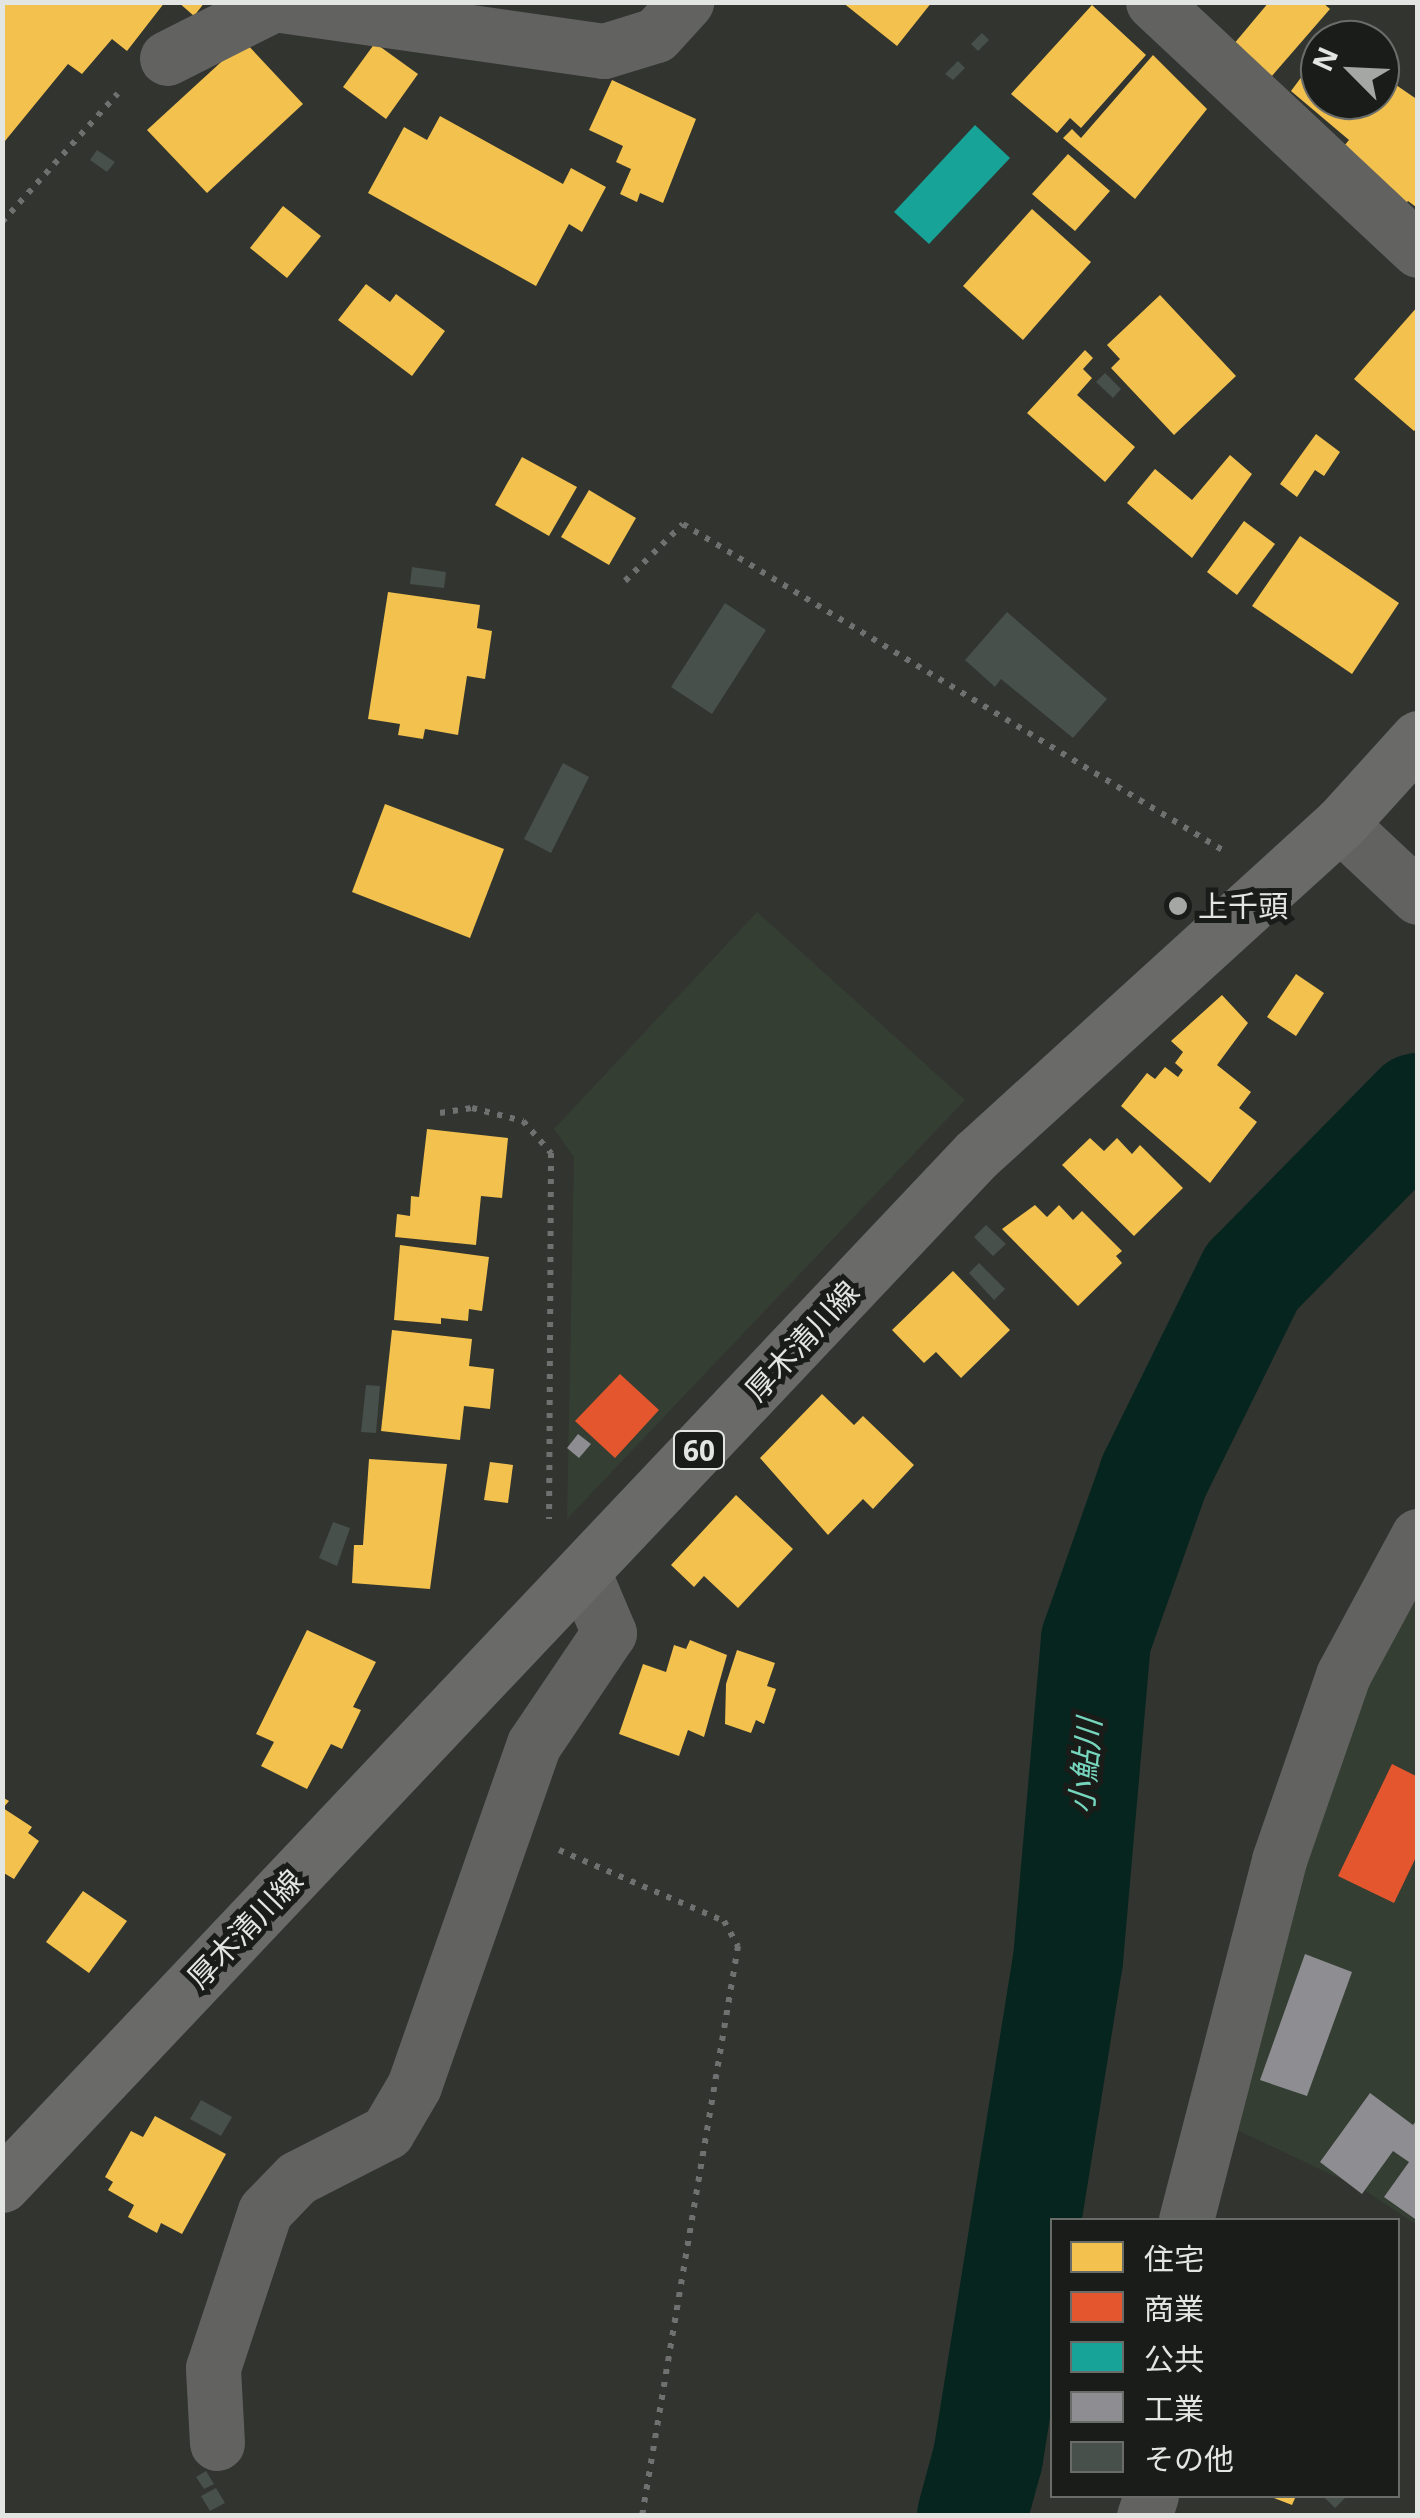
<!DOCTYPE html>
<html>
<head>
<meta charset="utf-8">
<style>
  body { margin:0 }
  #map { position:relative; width:1420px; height:2518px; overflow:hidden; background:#323430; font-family:"Open Sans","Noto Sans JP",sans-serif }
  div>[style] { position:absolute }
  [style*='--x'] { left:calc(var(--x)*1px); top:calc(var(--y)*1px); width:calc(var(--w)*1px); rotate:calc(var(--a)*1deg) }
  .built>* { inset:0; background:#353e33 }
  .homes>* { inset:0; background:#f2c14e }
  .shops>* { inset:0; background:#e4572e }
  .public>* { inset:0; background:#17a398 }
  .industry>* { inset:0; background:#8d8d92 }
  .river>* { height:110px; margin:-55px; padding:0 55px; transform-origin:55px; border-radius:55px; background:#06251e }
  .building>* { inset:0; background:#47504a }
  .path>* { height:6px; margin-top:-3px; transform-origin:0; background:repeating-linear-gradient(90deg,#6f706f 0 5px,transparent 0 13px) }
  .minor>* { height:55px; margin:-27.5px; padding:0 27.5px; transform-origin:27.5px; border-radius:27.5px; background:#626361 }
  .major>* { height:55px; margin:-27.5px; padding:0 27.5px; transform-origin:27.5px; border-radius:27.5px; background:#6a6b69 }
  .dots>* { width:28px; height:28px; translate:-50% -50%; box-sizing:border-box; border:5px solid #1a1c19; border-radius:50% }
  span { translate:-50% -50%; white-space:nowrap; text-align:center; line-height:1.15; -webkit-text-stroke:10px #1a1c19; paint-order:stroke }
  .shield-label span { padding:2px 8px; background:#1a1c19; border:2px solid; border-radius:8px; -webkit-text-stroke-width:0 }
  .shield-label { font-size:28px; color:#e2e5e1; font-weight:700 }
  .poi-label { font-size:30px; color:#e2e5e1 }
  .left { translate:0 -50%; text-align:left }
  .street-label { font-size:30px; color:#e2e5e1 }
  .water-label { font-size:32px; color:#76d5bd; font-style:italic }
  .frame { position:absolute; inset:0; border:5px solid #e2e5e1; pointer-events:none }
  .legend { position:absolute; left:1050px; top:2218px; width:350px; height:280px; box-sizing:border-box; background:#1a1c19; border:2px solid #6a6c69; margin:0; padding:12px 18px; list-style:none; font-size:30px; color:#e2e5e1 }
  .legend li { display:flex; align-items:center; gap:20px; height:50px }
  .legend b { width:50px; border:2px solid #6a6c69 }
  .north { position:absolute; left:1300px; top:20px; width:100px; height:100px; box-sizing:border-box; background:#1a1c19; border:2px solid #6a6c69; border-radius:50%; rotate:294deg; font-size:28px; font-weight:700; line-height:40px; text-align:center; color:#e2e5e1 }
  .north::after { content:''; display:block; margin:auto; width:35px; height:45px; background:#a4a7a3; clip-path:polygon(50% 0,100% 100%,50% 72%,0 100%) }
</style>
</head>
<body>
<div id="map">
  <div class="built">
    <i style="clip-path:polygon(757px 912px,965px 1100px,567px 1519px,574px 1157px,554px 1129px)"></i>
    <i style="clip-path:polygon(1417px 1569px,1417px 2225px,1364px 2190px,1218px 2121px,1353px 1710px)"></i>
  </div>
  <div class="homes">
    <i style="clip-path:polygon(2px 2px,165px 2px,127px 51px,112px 39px,82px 74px,68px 64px,5px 141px)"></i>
    <i style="clip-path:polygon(178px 2px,205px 2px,194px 16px)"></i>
    <i style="clip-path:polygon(842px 2px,932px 2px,897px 46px)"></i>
    <i style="clip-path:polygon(1269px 2px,1322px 2px,1330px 9px,1271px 77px,1233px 45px)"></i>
    <i style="clip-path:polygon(1092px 5px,1146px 55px,1081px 128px,1070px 118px,1057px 133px,1011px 94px)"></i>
    <i style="clip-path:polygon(244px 41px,303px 104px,207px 193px,147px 130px)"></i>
    <i style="clip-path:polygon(375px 43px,418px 74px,386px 119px,343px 87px)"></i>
    <i style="clip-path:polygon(1320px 52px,1320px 100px,1380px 100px,1380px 74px,1418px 100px,1416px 207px,1408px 201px,1401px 209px,1344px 146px,1349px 140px,1291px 91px)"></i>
    <i style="clip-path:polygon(1153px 55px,1207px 109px,1135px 199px,1063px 138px,1072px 129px,1081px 138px)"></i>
    <i style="clip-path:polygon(612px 80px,696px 119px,663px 203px,640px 193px,637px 202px,620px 194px,631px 169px,616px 162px,623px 146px,589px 130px)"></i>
    <i style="clip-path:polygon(440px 116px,563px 184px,571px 168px,606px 187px,582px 232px,569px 224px,536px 286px,368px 193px,404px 127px,427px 140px)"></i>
    <i style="clip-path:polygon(1068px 154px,1110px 191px,1075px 231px,1032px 194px)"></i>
    <i style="clip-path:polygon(283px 206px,321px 236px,287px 278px,250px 248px)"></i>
    <i style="clip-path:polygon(1032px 209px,1091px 262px,1023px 340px,963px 286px)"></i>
    <i style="clip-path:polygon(366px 284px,390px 302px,396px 294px,445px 331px,412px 376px,338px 320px)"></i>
    <i style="clip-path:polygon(1160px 295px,1236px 376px,1174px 435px,1111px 368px,1120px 359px,1107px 345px)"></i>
    <i style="clip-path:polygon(1418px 306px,1418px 427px,1414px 431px,1354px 379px)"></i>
    <i style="clip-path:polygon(1085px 350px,1093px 358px,1083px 369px,1092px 378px,1077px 395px,1135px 447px,1105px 482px,1027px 413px)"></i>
    <i style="clip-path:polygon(1316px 434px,1340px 452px,1324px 476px,1315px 470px,1297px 497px,1280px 484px)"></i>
    <i style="clip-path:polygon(1230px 455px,1252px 474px,1192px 558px,1127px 503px,1155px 469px,1192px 500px)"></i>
    <i style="clip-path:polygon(522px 457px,577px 487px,549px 536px,495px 505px)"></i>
    <i style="clip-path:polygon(589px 490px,636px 518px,609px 565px,561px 537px)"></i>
    <i style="clip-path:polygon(1244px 521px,1275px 544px,1237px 595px,1207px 572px)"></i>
    <i style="clip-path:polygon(1300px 536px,1399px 603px,1352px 674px,1252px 606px)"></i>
    <i style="clip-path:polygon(388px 592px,480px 605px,477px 628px,492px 631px,485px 679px,467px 676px,458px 735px,425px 729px,423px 739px,398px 735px,400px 724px,368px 719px)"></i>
    <i style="clip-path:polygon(385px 804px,504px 849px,470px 938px,352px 892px)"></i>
    <i style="clip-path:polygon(1296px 974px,1324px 993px,1296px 1036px,1267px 1017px)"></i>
    <i style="clip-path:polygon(1222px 995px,1248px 1023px,1217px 1065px,1251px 1092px,1239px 1108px,1257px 1122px,1210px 1183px,1121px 1106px,1147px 1073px,1155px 1079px,1165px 1067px,1178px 1077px,1183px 1070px,1175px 1063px,1183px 1052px,1171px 1041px)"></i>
    <i style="clip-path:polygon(427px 1129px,508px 1138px,502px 1198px,481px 1196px,476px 1245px,395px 1237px,397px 1214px,410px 1216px,411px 1196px,419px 1197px)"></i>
    <i style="clip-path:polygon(1090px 1138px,1104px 1151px,1117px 1138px,1132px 1154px,1140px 1145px,1183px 1188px,1134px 1236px,1062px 1165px)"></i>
    <i style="clip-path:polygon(1035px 1205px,1047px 1217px,1059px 1205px,1073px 1220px,1082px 1211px,1122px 1251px,1116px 1256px,1122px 1263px,1078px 1306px,1002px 1229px)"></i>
    <i style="clip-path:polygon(400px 1245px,489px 1257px,482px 1311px,469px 1309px,468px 1321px,441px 1318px,441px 1324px,394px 1320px)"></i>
    <i style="clip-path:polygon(953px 1271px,1010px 1330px,961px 1378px,936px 1352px,924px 1363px,892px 1330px)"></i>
    <i style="clip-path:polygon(392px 1330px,472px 1339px,469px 1366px,494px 1369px,490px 1409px,464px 1406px,460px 1440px,381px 1431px)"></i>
    <i style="clip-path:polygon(822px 1394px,854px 1425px,863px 1416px,914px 1465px,873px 1509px,863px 1499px,828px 1535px,760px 1458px)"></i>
    <i style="clip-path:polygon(369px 1459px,447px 1464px,430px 1589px,352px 1583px,354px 1545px,363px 1545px)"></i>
    <i style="clip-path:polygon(490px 1462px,513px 1465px,508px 1503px,484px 1500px)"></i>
    <i style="clip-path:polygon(736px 1495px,793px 1549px,738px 1608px,704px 1576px,694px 1587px,671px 1565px)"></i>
    <i style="clip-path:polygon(307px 1630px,376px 1662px,353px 1707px,361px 1710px,342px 1749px,331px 1744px,307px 1789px,261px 1766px,274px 1742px,256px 1734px)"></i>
    <i style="clip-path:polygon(690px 1640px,727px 1655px,704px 1737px,688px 1730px,679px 1756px,619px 1734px,643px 1664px,666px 1672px,674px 1645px,686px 1649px)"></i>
    <i style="clip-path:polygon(737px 1650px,775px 1663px,767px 1686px,776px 1689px,764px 1724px,756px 1720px,751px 1733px,725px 1724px,726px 1684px)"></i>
    <i style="clip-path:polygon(2px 1797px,9px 1801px,3px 1808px,32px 1827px,28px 1833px,39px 1841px,14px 1879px,2px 1872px)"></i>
    <i style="clip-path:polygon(83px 1891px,127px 1921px,89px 1973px,46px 1942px)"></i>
    <i style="clip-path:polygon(155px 2116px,226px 2154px,182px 2234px,161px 2223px,157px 2233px,128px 2217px,134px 2205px,108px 2190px,113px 2182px,105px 2177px,131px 2131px,143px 2137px)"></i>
    <i style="clip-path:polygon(1269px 2496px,1296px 2496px,1292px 2505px)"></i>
  </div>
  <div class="shops">
    <i style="clip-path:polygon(620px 1374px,659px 1410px,615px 1458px,575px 1421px)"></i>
    <i style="clip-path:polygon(1392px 1764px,1418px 1777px,1418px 1853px,1394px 1903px,1338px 1876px)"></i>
  </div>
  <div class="public">
    <i style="clip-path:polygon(975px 125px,1010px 158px,929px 244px,894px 212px)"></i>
  </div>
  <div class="industry">
    <i style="clip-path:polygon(578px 1434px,591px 1444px,579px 1458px,567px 1448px)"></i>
    <i style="clip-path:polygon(1305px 1954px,1352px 1972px,1307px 2096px,1260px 2080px)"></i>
    <i style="clip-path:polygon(1370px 2093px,1413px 2125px,1418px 2118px,1418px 2221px,1384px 2197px,1409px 2162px,1393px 2151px,1362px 2194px,1320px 2162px)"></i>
  </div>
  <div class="river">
    <i style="--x:972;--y:2516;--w:61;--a:-74.8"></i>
    <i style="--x:988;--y:2457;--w:503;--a:-80.86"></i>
    <i style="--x:1068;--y:1960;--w:321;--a:-85"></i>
    <i style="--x:1096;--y:1640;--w:174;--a:-70.5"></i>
    <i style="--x:1154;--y:1476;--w:222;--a:-63.8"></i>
    <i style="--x:1252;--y:1277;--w:237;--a:-45.5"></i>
  </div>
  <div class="building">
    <i style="clip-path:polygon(982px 33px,989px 40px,978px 51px,971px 44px)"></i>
    <i style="clip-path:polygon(958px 61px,965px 68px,953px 80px,945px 74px)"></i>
    <i style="clip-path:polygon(97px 150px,115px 162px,107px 172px,90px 160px)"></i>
    <i style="clip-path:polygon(1105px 373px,1121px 389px,1113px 398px,1096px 382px)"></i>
    <i style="clip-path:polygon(412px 567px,446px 572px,444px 588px,410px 584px)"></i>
    <i style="clip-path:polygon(725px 603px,766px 630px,712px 714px,671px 687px)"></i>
    <i style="clip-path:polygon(1007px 612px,1107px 699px,1073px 738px,1001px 679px,995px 687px,965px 660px)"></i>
    <i style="clip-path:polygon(563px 763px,589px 777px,551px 853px,524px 839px)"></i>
    <i style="clip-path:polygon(986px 1225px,1006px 1244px,993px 1256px,974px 1237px)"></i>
    <i style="clip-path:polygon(979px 1263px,1005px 1289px,994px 1300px,969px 1273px)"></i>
    <i style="clip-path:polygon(366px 1385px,380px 1386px,376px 1433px,361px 1432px)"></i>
    <i style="clip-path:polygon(333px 1522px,350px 1528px,337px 1566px,319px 1558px)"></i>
    <i style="clip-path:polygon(201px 2100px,232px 2117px,221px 2136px,190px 2119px)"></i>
    <i style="clip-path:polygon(206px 2471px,214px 2484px,204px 2489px,196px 2477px)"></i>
    <i style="clip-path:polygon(216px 2488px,225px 2503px,210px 2511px,201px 2496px)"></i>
    <i style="clip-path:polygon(1323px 2496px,1347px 2496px,1335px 2508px)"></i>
  </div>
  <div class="path">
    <i style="--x:2;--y:222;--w:173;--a:-48"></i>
    <i style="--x:625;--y:581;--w:81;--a:-44.5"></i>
    <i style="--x:683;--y:524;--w:632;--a:31.15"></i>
    <i style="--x:440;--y:1113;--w:32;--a:-9"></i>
    <i style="--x:472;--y:1108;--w:53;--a:14.3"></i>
    <i style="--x:523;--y:1121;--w:43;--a:48.8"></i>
    <i style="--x:551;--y:1153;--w:366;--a:90.3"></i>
    <i style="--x:559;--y:1850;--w:180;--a:23.3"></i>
    <i style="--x:724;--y:1921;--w:29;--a:61"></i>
    <i style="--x:738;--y:1946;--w:578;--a:99.56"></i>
  </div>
  <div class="minor">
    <i style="--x:1153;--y:2;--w:363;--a:43.1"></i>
    <i style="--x:167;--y:58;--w:120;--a:-26.8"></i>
    <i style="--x:274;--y:4;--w:333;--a:8.1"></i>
    <i style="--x:604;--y:51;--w:54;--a:-17.1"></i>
    <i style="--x:656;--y:35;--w:45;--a:-47.7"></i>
    <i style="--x:1340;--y:824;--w:107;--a:43.1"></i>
    <i style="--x:1186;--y:2220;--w:372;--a:-75.5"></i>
    <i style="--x:1279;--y:1860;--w:196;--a:-70.9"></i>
    <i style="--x:1343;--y:1675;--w:158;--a:-61.7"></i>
    <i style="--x:217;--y:2443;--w:75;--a:-93.1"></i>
    <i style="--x:213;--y:2368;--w:165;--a:-71.7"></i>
    <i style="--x:265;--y:2211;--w:46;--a:-45.9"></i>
    <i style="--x:297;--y:2178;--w:101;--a:-27.1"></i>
    <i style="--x:387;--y:2132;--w:53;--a:-59.6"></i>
    <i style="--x:414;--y:2086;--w:362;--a:-70.7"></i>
    <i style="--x:534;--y:1744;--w:134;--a:-56"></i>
    <i style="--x:609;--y:1633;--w:64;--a:-113"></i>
    <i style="--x:1144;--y:2516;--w:21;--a:-71"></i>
  </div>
  <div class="major">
    <i style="--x:2;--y:2185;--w:1418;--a:-46.6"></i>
    <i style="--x:976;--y:1155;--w:492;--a:-42.3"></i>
    <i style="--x:1340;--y:824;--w:116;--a:-47.8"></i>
  </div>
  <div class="dots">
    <i style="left:1178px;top:906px;background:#a4a7a3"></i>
  </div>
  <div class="shield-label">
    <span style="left:699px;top:1450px">60</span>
  </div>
  <div class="poi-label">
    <span class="left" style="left:1198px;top:906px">上千頭</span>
  </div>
  <div class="street-label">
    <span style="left:802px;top:1341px;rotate:-47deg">厚木清川線</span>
    <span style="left:245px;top:1929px;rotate:-46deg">厚木清川線</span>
  </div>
  <div class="water-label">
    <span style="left:1085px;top:1766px;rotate:-85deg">小鮎川</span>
  </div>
  <div class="frame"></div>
  <ul class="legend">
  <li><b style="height:28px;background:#f2c14e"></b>住宅</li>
  <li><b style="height:28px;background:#e4572e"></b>商業</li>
  <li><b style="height:28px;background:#17a398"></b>公共</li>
  <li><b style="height:28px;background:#8d8d92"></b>工業</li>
  <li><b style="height:28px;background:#47504a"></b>その他</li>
  </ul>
  <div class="north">N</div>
</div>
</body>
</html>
